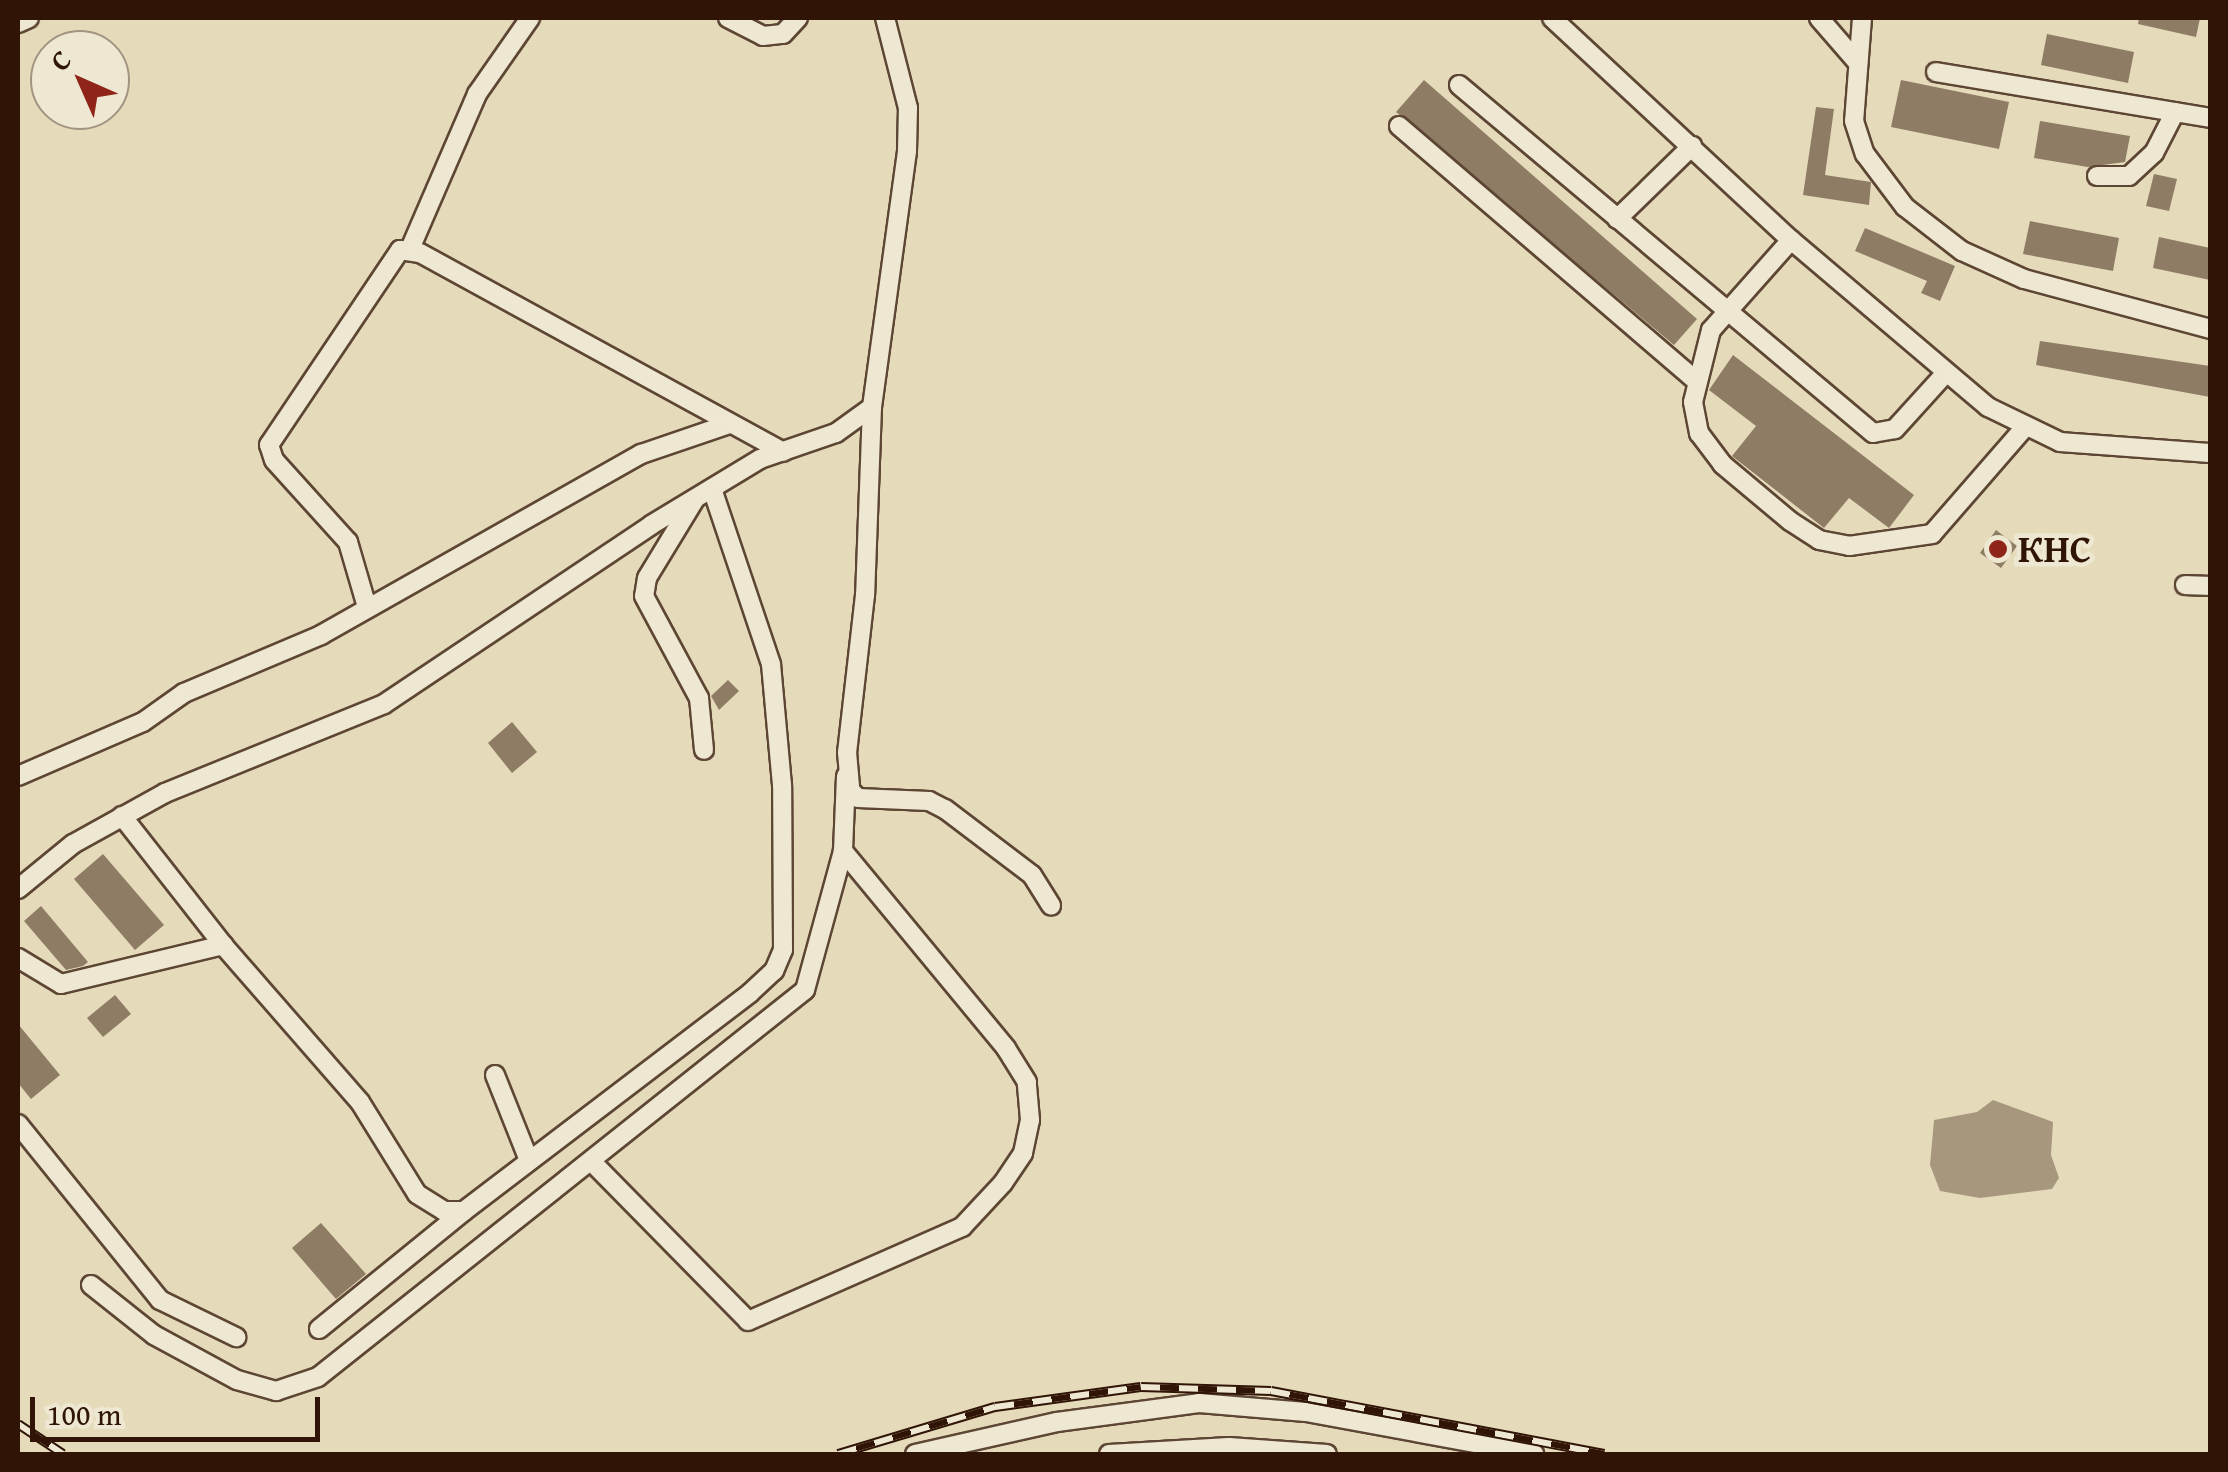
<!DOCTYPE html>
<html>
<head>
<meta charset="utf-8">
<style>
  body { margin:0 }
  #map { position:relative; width:2228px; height:1472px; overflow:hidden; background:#e5dbbb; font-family:"Gentium Book Plus",serif }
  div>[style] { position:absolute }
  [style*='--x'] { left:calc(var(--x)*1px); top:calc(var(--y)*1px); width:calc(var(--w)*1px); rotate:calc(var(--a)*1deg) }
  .water>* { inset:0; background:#a7987d }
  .building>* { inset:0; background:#8e7c64 }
  .roads { filter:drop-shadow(2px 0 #5d4633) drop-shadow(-2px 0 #5d4633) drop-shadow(0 2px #5d4633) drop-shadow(0 -2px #5d4633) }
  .minor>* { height:18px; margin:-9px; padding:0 9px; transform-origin:9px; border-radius:9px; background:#eee8d3 }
  .rail>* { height:10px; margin-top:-5px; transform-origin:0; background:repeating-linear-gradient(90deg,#eee8d3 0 19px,#301506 0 38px); box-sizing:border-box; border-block:2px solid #301506 }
  .dots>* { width:28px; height:28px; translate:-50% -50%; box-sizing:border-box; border:5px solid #eee8d3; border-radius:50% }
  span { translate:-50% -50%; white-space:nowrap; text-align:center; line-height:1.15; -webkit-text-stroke:9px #eee8d3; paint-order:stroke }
  .poi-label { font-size:38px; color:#301506; font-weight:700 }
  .left { translate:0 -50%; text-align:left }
  .frame { position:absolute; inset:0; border:20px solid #301506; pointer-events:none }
  .north { position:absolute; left:30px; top:30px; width:100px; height:100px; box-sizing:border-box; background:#eee8d3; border:2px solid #a29481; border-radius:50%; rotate:315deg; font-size:28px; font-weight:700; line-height:40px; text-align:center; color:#301506 }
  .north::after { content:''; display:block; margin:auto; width:35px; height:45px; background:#8f2418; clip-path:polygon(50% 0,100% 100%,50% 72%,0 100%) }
  .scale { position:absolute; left:30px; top:1397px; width:290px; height:45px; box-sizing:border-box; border:5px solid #301506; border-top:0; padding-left:12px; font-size:30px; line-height:35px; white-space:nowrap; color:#301506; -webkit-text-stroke:8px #eee8d3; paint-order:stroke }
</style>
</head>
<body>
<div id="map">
  <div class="water">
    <i style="clip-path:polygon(1993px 1100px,2053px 1122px,2051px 1155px,2059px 1178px,2052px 1189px,1980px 1198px,1940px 1191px,1930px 1165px,1934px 1120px,1977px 1112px)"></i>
  </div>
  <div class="building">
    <i style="clip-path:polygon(2139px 18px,2200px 18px,2196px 37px,2138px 24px)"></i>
    <i style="clip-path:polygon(2047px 34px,2134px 52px,2128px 83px,2041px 65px)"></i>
    <i style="clip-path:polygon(1424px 80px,1697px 319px,1674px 345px,1396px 112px)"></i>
    <i style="clip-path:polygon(1901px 80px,2009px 102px,1999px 149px,1891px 127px)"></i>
    <i style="clip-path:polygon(1816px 107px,1834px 109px,1825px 175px,1871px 182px,1869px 205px,1803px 195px)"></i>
    <i style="clip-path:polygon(2040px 121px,2130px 136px,2125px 162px,2088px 167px,2034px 158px)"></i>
    <i style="clip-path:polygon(2154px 174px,2177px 179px,2169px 211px,2146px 206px)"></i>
    <i style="clip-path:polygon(2030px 221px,2119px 238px,2113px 271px,2023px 254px)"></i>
    <i style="clip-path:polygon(1865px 228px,1955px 266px,1940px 301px,1921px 293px,1927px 281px,1855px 251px)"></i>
    <i style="clip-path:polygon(2159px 237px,2210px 248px,2210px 280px,2153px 268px)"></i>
    <i style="clip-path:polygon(2040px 341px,2210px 366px,2210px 397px,2036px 365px)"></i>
    <i style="clip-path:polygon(1733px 355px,1914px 495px,1889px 528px,1849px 498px,1824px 528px,1732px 456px,1756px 426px,1709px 390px)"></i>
    <i style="clip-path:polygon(1996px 530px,2017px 546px,2001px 568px,1980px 553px)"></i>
    <i style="clip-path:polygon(728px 680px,739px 691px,719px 710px,711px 696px)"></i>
    <i style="clip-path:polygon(512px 722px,537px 752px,512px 773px,488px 743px)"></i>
    <i style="clip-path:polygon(103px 854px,164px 925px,135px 950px,74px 879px)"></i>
    <i style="clip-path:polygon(41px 906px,88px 962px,83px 966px,66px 970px,24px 921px)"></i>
    <i style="clip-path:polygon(115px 995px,131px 1014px,103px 1037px,87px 1018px)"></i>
    <i style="clip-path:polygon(18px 1024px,60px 1075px,31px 1099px,18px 1083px)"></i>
    <i style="clip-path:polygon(321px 1223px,366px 1274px,336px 1299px,292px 1248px)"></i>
  </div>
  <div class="roads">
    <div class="minor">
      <i style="--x:728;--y:18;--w:39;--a:27"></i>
      <i style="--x:763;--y:36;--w:20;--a:-6"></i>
      <i style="--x:783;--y:34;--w:22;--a:-47"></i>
      <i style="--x:1552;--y:18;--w:326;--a:42.9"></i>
      <i style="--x:1791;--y:240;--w:258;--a:40.3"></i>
      <i style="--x:1988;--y:407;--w:80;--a:25.9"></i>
      <i style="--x:2060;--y:442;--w:150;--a:4.2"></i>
      <i style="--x:1819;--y:18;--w:60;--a:49.1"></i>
      <i style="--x:1862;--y:18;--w:103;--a:94.4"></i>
      <i style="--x:1854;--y:121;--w:35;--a:72"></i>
      <i style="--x:1865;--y:154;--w:66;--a:53"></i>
      <i style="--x:1905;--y:207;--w:72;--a:37.7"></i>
      <i style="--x:1962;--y:251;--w:68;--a:24.3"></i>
      <i style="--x:2024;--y:279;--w:193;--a:15"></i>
      <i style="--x:18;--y:23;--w:12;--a:-24"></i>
      <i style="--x:1936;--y:72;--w:278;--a:9.5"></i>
      <i style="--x:1459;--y:85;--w:541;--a:40.05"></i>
      <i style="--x:1873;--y:433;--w:22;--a:-10"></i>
      <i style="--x:1895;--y:429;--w:73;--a:-47.8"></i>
      <i style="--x:1399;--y:126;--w:390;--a:40.6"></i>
      <i style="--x:2097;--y:176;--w:32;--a:0"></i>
      <i style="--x:2129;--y:176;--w:34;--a:-43"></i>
      <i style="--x:2154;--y:153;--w:46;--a:-62.9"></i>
      <i style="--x:1617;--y:219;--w:105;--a:-44.2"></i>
      <i style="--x:1791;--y:240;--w:120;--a:131.6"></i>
      <i style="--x:1711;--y:330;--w:74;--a:104"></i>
      <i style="--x:1693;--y:402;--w:32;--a:79"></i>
      <i style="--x:1699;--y:433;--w:39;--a:53"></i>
      <i style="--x:1722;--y:464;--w:89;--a:40"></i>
      <i style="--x:1790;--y:521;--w:35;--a:33"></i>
      <i style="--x:1819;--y:540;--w:31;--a:11"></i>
      <i style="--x:1849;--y:546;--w:84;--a:-8.2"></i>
      <i style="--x:1932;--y:534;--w:140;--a:-49"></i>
      <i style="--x:410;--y:249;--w:169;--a:-66.6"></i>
      <i style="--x:477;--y:94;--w:93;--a:-55.1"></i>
      <i style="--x:872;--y:407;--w:188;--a:92.1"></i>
      <i style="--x:865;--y:595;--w:158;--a:96.5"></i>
      <i style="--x:847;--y:752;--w:38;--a:85"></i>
      <i style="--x:850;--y:790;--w:11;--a:45"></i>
      <i style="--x:858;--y:798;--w:71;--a:2.4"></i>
      <i style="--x:929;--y:801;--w:18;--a:27"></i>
      <i style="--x:945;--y:809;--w:109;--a:37.2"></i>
      <i style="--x:1032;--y:875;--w:36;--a:58"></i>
      <i style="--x:695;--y:499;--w:92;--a:121.3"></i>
      <i style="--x:647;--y:578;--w:18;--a:99"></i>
      <i style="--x:644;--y:596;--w:116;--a:61.7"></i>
      <i style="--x:699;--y:698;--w:52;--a:84.5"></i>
      <i style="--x:2185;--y:585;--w:25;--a:2"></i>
      <i style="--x:367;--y:607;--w:68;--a:-106.3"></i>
      <i style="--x:348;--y:542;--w:110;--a:-132.1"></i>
      <i style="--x:274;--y:460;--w:16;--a:-108"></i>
      <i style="--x:269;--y:445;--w:235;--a:-56.1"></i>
      <i style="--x:400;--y:250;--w:20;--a:9"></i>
      <i style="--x:420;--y:253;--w:414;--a:28.7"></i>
      <i style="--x:18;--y:776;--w:136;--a:-23.4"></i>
      <i style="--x:143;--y:722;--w:50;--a:-35.3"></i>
      <i style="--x:184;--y:693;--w:149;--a:-22.9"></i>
      <i style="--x:321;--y:635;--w:368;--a:-29.5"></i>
      <i style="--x:641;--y:454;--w:93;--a:-18.8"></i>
      <i style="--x:122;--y:816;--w:164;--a:51.9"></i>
      <i style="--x:18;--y:889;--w:71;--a:-39.3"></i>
      <i style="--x:73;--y:844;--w:105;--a:-29"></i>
      <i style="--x:165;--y:793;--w:236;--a:-22.1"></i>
      <i style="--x:384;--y:704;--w:321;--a:-33.8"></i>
      <i style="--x:651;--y:525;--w:127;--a:-31.2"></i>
      <i style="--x:760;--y:459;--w:80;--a:-18.9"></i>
      <i style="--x:836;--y:433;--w:44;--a:-35.8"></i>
      <i style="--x:872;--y:407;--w:258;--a:-82.2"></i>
      <i style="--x:907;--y:151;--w:43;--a:-88.7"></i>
      <i style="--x:908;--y:108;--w:93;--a:-104.3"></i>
      <i style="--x:18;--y:958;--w:50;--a:31.2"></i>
      <i style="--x:61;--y:984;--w:167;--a:-13.5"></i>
      <i style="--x:223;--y:945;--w:208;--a:48.9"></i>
      <i style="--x:360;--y:1102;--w:108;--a:58.2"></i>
      <i style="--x:417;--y:1194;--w:32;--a:32"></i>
      <i style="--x:444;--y:1211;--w:20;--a:0"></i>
      <i style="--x:464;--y:1211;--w:360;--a:-37.3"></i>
      <i style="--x:750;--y:993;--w:33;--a:-43"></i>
      <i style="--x:774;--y:971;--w:23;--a:-67"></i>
      <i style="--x:783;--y:950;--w:165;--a:-90.3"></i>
      <i style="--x:782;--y:785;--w:121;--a:-95.2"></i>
      <i style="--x:771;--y:664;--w:185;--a:-108.6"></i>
      <i style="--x:495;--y:1075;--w:89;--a:68.3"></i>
      <i style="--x:18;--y:1124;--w:226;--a:51.1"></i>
      <i style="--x:160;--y:1300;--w:85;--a:26"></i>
      <i style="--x:593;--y:1163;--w:221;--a:45.5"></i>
      <i style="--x:748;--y:1321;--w:234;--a:-23.7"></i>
      <i style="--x:962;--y:1227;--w:60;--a:-47"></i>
      <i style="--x:1003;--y:1183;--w:36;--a:-56"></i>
      <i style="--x:1023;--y:1153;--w:34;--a:-78"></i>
      <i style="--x:1030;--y:1120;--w:38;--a:-95"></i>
      <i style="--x:1027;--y:1082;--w:40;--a:-122"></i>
      <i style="--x:1006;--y:1048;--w:256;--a:-129.6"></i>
      <i style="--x:91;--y:1285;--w:80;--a:38.4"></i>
      <i style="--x:154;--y:1335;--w:94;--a:28.5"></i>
      <i style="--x:237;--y:1380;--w:41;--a:15.8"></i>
      <i style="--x:276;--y:1391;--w:44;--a:-18.4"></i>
      <i style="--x:318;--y:1377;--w:622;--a:-38.47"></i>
      <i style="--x:805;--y:990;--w:144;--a:-74.7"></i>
      <i style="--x:843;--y:851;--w:75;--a:-87.7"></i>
      <i style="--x:319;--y:1329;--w:187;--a:-39.1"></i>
      <i style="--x:915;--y:1454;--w:146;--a:-12.7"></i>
      <i style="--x:1057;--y:1422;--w:143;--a:-7.6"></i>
      <i style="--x:1199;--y:1403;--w:107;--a:4.8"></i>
      <i style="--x:1306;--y:1412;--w:232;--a:10.4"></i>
      <i style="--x:1109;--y:1454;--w:120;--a:-3.3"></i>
      <i style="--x:1229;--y:1447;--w:98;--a:4.1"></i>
    </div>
  </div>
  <div class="rail">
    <i style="--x:18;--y:1424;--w:54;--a:33.7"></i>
    <i style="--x:838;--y:1454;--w:164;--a:-16.7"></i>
    <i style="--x:995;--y:1407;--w:147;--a:-7.8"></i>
    <i style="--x:1141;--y:1387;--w:130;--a:1.8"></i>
    <i style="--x:1271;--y:1391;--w:339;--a:10.7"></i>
  </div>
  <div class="dots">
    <i style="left:1998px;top:549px;background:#8f2418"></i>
  </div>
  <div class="poi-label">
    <span class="left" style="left:2018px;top:549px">КНС</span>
  </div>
  <div class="frame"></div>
  <div class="north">С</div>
  <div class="scale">100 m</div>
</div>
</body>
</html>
